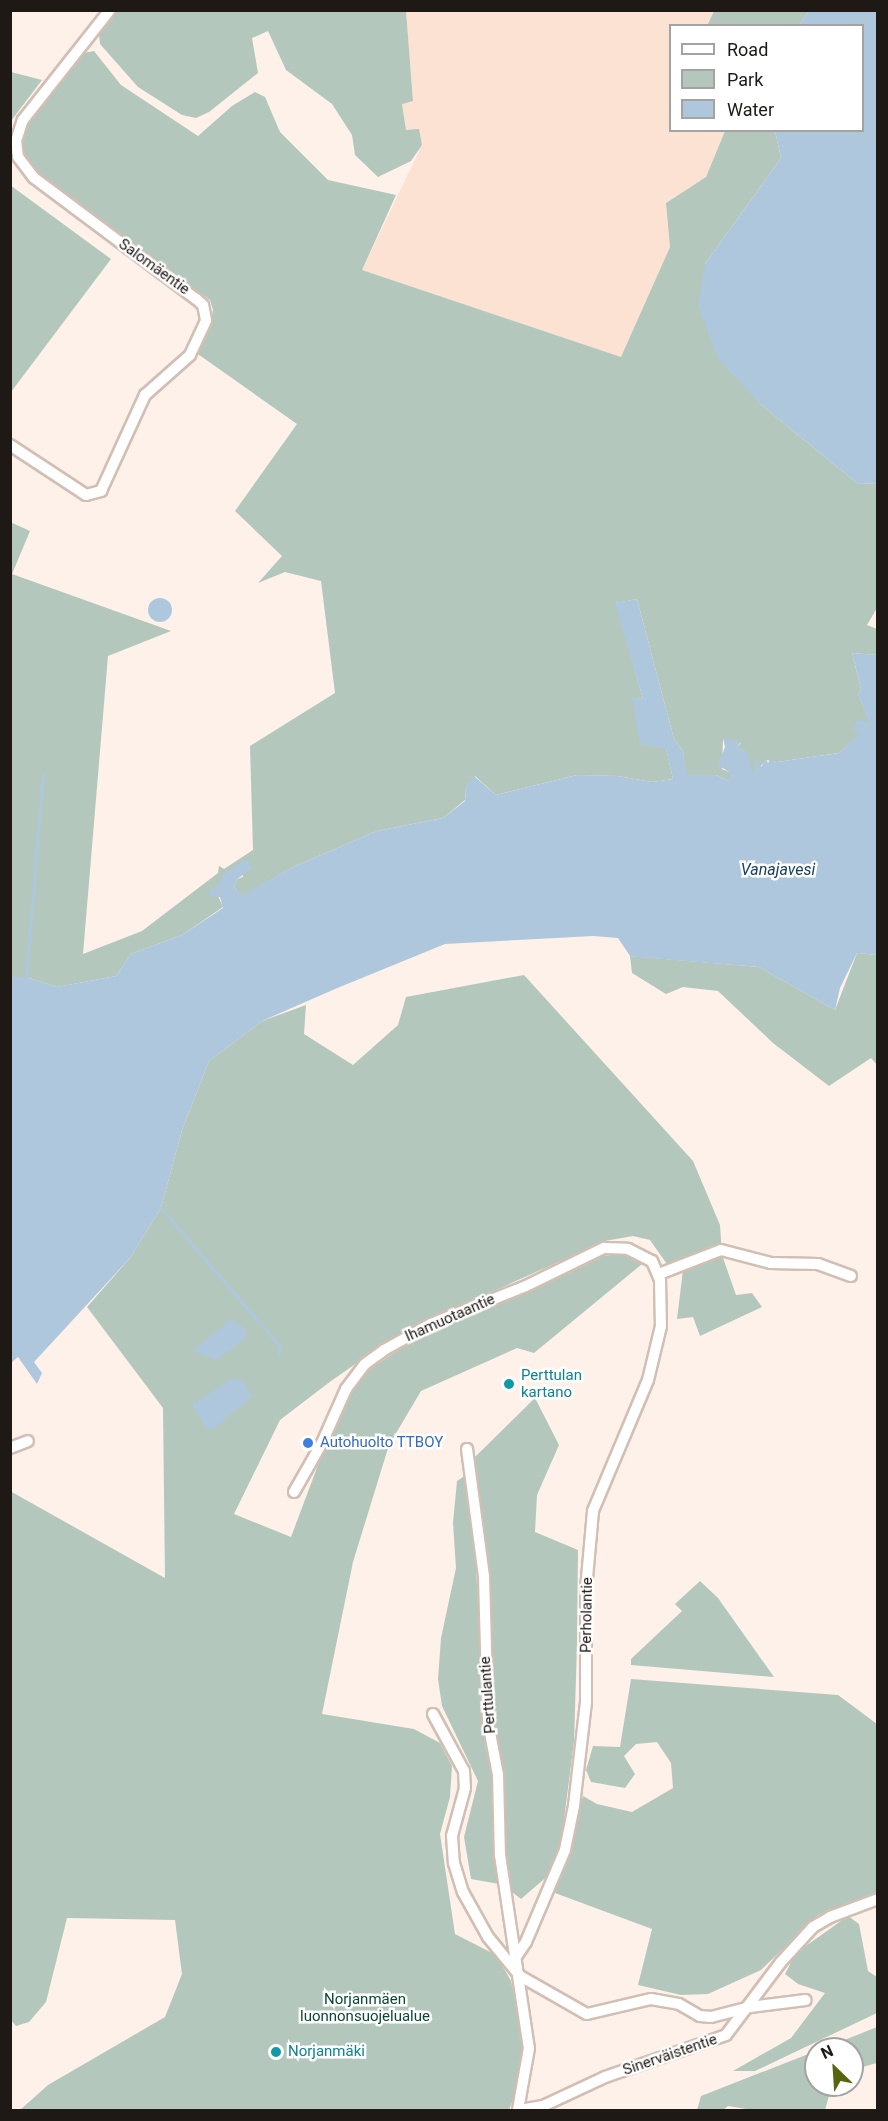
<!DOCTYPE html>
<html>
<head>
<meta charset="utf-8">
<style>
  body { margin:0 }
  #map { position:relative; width:888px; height:2121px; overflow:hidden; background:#fdf1ea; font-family:Roboto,sans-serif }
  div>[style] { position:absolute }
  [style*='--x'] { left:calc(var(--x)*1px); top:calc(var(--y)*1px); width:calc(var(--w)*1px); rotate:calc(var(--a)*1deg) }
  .built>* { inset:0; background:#fce2d3 }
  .green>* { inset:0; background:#b3c7bd }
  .water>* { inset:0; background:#aec7dd }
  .round { border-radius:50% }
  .stream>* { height:3px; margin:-1.5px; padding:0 1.5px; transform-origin:1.5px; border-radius:1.5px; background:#aec7dd }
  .roads { filter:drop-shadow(2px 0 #d1bfb4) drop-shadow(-2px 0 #d1bfb4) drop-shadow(0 2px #d1bfb4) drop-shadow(0 -2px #d1bfb4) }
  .street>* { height:10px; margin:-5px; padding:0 5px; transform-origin:5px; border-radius:5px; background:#fff }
  .dots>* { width:16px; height:16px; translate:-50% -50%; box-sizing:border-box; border:3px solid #fff; border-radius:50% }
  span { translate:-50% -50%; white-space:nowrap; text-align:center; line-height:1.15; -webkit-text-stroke:5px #fff; paint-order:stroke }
  .street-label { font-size:15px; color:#1f1915 }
  .culture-label { font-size:15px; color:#0d838f }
  .left { translate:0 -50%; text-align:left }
  .shop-label { font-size:15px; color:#366cbe }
  .park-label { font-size:15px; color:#0a4832 }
  .water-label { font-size:16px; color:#164160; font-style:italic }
  .frame { position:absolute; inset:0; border:12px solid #1f1915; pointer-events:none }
  .legend { position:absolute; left:669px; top:24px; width:195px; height:108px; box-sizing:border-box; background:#fff; border:2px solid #a5a3a1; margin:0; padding:8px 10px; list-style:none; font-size:18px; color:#1f1915 }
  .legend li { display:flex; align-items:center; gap:12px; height:30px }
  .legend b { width:30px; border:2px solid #a5a3a1 }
  .north { position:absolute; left:804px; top:2037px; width:60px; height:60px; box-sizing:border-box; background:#fff; border:2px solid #a5a3a1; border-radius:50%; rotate:335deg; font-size:16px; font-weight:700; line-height:24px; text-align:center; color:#1f1915 }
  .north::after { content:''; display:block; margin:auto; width:21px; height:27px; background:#56660f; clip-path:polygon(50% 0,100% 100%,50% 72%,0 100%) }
</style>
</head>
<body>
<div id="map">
  <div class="built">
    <i style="clip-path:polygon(406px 11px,714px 11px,707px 25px,670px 26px,670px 130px,725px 131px,706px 177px,666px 203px,670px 247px,621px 357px,362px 270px,422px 145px,406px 130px,402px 104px,413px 100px)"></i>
  </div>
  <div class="green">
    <i style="clip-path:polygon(117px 11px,406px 11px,413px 101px,402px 104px,406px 130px,419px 129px,422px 145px,411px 161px,378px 177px,355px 155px,352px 135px,332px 104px,286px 70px,268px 31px,252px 38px,258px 73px,209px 112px,196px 118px,182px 115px,138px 87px,100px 44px,99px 34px)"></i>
    <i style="clip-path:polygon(714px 11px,809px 11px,799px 25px,707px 26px)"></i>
    <i style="clip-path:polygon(94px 51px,121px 85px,198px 136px,232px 106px,255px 92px,265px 97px,280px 132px,328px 180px,396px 195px,362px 270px,621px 357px,670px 247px,666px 203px,706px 177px,725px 131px,775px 131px,781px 158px,705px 264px,759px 403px,858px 484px,877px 483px,877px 608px,867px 625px,877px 629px,877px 655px,852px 653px,861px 689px,858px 694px,870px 723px,861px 734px,839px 753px,777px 762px,766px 760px,753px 775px,737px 747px,741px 743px,723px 739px,722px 769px,729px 772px,729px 781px,716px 775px,686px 775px,683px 751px,674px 739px,637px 599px,616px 603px,643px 699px,633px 698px,666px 748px,673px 779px,652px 782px,618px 776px,577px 775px,496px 795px,475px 776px,466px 787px,465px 800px,443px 818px,377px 831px,291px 868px,243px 896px,234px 887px,237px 879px,243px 877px,244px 860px,218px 896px,223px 907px,182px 935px,131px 954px,116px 976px,57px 987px,26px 977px,11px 977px,10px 522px,30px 531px,12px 574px,171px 631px,108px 656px,83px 954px,142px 931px,218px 873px,219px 866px,224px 869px,253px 850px,250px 746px,335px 693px,321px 581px,285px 572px,258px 583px,282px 556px,235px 511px,297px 424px,195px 352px,210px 325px,213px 310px,210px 300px,58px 190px,31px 169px,21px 150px,21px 134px,32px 117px,84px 53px)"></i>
    <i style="clip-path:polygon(11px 72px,42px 80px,11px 121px,10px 72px)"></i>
    <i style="clip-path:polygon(10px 185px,111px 259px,11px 392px,10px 392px)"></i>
    <i style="clip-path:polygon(857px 953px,877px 955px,877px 1065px,871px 1058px,829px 1086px,773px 1043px,718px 991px,683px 987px,666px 994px,632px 973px,630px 956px,759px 967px,835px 1010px)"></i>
    <i style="clip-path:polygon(524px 975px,693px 1161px,720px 1225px,722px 1255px,736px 1295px,752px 1293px,762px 1307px,700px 1336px,693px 1317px,677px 1319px,683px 1270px,674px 1274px,650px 1240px,633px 1236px,605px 1241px,400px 1333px,331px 1381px,280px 1420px,234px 1514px,291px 1537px,339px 1409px,360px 1376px,428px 1330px,554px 1278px,590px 1257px,624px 1254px,642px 1264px,534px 1353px,517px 1348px,421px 1391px,389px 1445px,353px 1562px,322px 1714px,414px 1729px,440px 1743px,452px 1766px,450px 1797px,440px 1834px,455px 1934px,496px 1955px,511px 1981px,525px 2042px,519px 2084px,509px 2110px,20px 2110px,48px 2085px,165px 2017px,182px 1974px,175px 1920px,67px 1918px,46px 2002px,29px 2022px,16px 2026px,11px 2020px,10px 1491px,165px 1578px,163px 1408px,87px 1307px,130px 1258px,161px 1208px,182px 1130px,209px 1061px,262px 1021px,306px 1005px,304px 1034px,353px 1065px,398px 1025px,406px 997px)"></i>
    <i style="clip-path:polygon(535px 1398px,559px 1445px,537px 1495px,535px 1532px,578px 1550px,577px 1644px,574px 1742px,562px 1835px,550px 1874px,521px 1899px,512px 1892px,506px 1849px,502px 1766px,494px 1721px,490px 1591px,474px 1458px)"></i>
    <i style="clip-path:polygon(466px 1475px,475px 1547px,484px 1721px,492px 1773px,492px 1833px,499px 1884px,471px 1879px,464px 1837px,478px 1781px,442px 1706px,438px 1679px,441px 1638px,456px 1568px,453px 1523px,457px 1481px)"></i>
    <i style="clip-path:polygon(700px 1581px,718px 1598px,774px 1677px,631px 1665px,631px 1659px,682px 1611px,675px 1604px)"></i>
    <i style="clip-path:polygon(631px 1679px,838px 1695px,877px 1724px,876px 1892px,818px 1915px,761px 1970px,708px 1994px,681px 1995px,638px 1985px,652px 1929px,555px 1893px,583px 1796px,597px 1804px,632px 1812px,673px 1788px,671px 1763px,657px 1742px,636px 1744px,624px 1756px,635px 1774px,625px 1788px,591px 1782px,586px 1770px,593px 1746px,620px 1747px)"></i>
    <i style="clip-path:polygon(848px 1916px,859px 1924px,868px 1971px,877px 1977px,877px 2013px,755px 2071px,733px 2071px,791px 2038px,825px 1993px,798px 1984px,785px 1974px,796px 1953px)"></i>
    <i style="clip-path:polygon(877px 2027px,877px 2063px,852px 2070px,852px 2049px,822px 2049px)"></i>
    <i style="clip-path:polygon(816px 2051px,816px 2085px,832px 2085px,825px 2110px,753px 2110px,728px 2106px,723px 2110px,697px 2110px,701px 2096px)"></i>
  </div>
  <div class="water">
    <i style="clip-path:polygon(809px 11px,877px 11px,877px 483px,858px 484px,759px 403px,718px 358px,698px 306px,705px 264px,781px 158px,775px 131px,862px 130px,862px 26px,799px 25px)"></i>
    <i class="round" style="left:148px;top:598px;width:24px;height:24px"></i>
    <i style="clip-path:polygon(637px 599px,674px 739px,683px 751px,687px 775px,716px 775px,729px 781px,729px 772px,718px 765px,725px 747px,723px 738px,741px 742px,737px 747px,747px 751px,753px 774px,756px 760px,761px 767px,766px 759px,768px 763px,770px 760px,777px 762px,839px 753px,860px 734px,852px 730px,858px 720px,869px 722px,858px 694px,861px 689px,852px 653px,877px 655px,877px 955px,857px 953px,840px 988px,835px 1010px,759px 967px,637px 957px,630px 956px,618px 938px,593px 936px,445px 944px,335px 989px,262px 1021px,209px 1061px,182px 1130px,161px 1208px,130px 1258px,34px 1362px,42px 1373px,37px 1384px,18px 1357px,11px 1363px,11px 977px,26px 977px,57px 987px,116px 976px,131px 954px,182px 935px,223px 908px,220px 897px,210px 897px,209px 890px,218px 886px,223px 875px,244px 860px,249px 861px,252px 869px,237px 879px,234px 887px,243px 895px,291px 868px,377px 831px,443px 818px,465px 801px,466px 787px,474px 776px,496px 795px,577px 775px,618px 776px,652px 782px,673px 779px,666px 749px,640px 744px,632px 697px,643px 699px,615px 603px)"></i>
    <i style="clip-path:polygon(231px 1319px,243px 1327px,247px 1337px,216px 1360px,193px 1351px)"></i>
    <i style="clip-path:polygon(231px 1379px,242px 1379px,252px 1397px,213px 1429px,206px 1428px,192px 1405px)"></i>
  </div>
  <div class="stream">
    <i style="--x:26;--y:977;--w:203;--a:-85.2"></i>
    <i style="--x:161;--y:1208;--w:181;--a:49.3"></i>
    <i style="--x:279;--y:1345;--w:10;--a:96"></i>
  </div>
  <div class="roads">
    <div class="street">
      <i style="--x:10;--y:445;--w:91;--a:33.3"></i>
      <i style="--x:86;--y:495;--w:16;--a:-15"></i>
      <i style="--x:101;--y:491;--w:106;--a:-65.4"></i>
      <i style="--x:145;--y:395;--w:60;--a:-41.6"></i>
      <i style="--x:190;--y:355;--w:38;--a:-65"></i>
      <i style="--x:206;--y:320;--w:15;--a:-101"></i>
      <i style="--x:203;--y:305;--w:9;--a:-139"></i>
      <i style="--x:196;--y:299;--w:202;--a:-143.2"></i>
      <i style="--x:34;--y:178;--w:26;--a:-127"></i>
      <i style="--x:18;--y:157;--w:16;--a:-97"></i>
      <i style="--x:16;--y:141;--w:22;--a:-72"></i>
      <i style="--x:23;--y:120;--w:140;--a:-51.7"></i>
      <i style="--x:659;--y:1274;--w:66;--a:-21.2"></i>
      <i style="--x:721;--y:1250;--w:52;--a:14.6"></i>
      <i style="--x:771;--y:1263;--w:47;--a:1.2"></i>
      <i style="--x:818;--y:1264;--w:35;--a:20"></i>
      <i style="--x:10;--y:1448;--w:19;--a:-21"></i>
      <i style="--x:467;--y:1449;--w:129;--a:82.4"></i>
      <i style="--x:484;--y:1577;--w:145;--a:88.4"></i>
      <i style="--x:488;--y:1722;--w:54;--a:79.3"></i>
      <i style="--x:498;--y:1775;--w:80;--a:88.6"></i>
      <i style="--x:500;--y:1855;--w:195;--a:81.5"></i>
      <i style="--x:529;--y:2048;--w:63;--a:100.1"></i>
      <i style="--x:294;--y:1492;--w:56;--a:-60.3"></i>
      <i style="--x:322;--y:1443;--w:59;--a:-66"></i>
      <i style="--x:346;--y:1389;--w:31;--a:-53"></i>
      <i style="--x:365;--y:1364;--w:24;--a:-36"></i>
      <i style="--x:384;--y:1350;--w:54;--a:-29"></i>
      <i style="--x:431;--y:1324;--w:102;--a:-21.8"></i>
      <i style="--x:526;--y:1286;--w:87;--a:-26"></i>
      <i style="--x:604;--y:1248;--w:24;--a:2"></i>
      <i style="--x:628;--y:1249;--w:27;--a:27"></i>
      <i style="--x:652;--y:1261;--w:21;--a:67"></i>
      <i style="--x:660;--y:1280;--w:46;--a:88.8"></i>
      <i style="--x:661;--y:1326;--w:56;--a:103.5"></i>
      <i style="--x:648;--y:1380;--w:142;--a:112.8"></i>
      <i style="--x:593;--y:1511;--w:79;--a:95.1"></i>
      <i style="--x:586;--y:1590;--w:112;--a:90"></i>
      <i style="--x:586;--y:1702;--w:105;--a:96.6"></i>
      <i style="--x:574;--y:1806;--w:45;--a:101.6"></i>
      <i style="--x:565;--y:1850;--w:100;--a:113"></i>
      <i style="--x:526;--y:1942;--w:18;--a:124"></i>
      <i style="--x:433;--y:1714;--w:65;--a:61.5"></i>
      <i style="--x:464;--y:1771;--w:17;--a:87"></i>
      <i style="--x:465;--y:1788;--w:50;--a:105.2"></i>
      <i style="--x:452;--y:1836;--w:27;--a:86"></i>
      <i style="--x:454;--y:1863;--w:30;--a:73"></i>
      <i style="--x:463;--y:1892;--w:51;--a:60.9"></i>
      <i style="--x:488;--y:1937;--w:50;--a:50.6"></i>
      <i style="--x:520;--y:1976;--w:77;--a:29.6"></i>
      <i style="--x:587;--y:2014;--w:66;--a:-13.2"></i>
      <i style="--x:651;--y:1999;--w:28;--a:10"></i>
      <i style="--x:679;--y:2004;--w:24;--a:30"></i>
      <i style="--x:700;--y:2016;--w:11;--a:5"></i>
      <i style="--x:711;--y:2017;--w:40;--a:-14.4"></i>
      <i style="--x:750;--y:2007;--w:56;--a:-7.1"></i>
      <i style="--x:520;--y:2110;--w:23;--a:-10"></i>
      <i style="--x:543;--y:2106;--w:68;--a:-25.1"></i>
      <i style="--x:605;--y:2077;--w:128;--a:-19.1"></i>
      <i style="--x:726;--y:2035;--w:91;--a:-53"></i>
      <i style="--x:781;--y:1962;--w:47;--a:-47.6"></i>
      <i style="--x:813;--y:1927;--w:20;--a:-30"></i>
      <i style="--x:830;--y:1917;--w:51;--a:-20.6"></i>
    </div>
  </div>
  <div class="dots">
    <i style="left:509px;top:1384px;background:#0f9aa8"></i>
    <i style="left:308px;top:1443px;background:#3f7fe0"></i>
    <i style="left:276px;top:2052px;background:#0f9aa8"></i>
  </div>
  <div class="street-label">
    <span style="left:154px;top:267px;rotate:36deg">Salomäentie</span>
    <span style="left:450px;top:1318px;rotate:-24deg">Ihamuotaantie</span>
    <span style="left:587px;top:1615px;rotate:-89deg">Perholantie</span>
    <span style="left:488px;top:1695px;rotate:-94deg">Perttulantie</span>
    <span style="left:670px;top:2055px;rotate:-19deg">Sinerväistentie</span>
  </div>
  <div class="culture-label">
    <span class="left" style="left:521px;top:1384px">Perttulan<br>kartano</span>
    <span class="left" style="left:288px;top:2052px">Norjanmäki</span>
  </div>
  <div class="shop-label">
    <span class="left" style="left:320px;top:1443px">Autohuolto TTBOY</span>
  </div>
  <div class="park-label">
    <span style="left:365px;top:2008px">Norjanmäen<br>luonnonsuojelualue</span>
  </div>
  <div class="water-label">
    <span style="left:778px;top:870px">Vanajavesi</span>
  </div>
  <div class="frame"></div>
  <ul class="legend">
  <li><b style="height:8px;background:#fff"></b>Road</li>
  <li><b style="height:16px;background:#b3c7bd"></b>Park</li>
  <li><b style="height:16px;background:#aec7dd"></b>Water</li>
  </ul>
  <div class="north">N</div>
</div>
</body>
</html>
